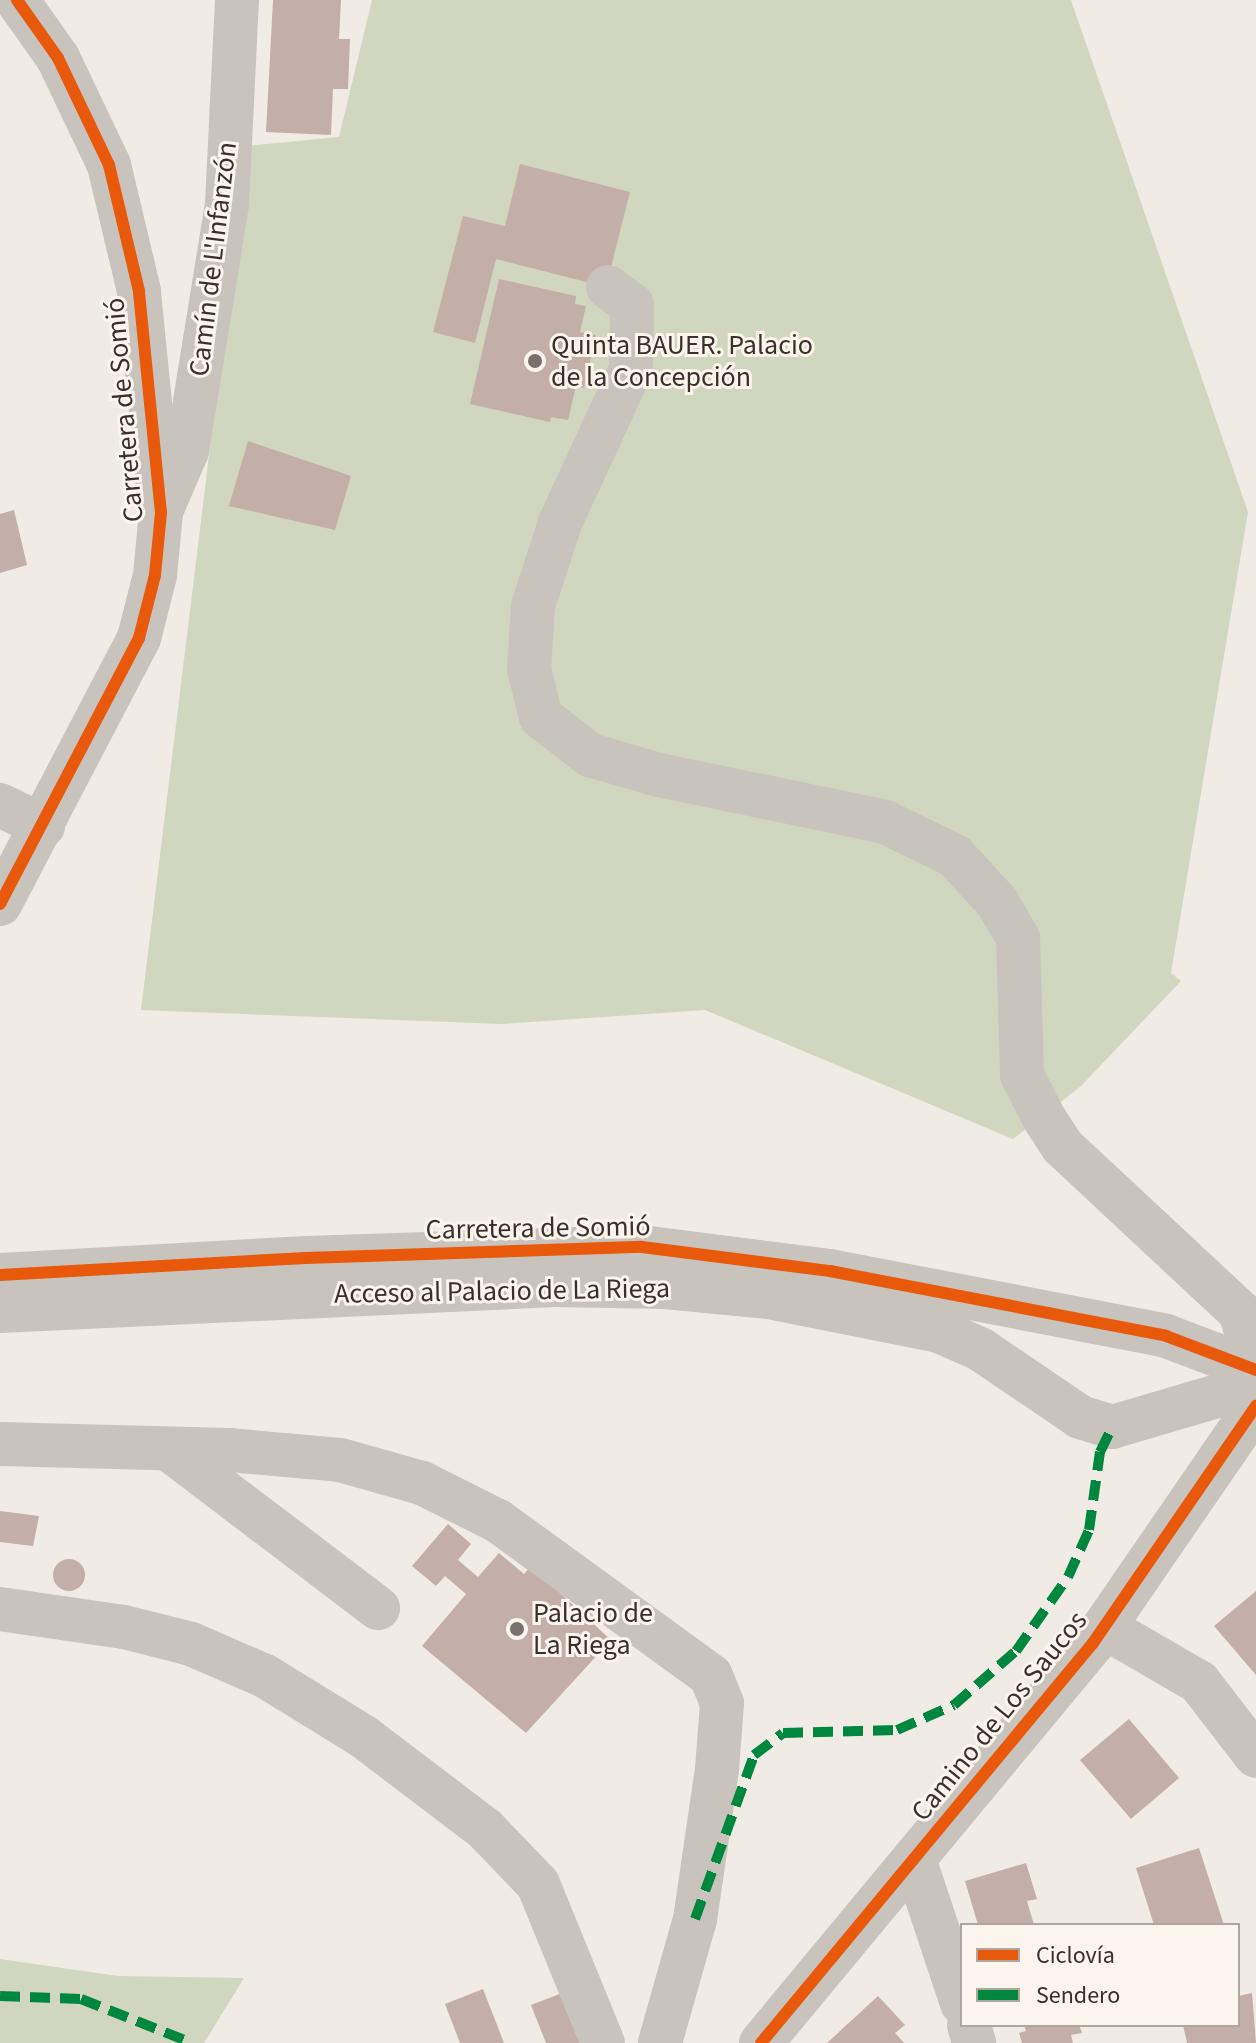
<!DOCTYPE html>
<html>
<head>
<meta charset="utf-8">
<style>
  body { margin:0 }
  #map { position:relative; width:1256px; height:2043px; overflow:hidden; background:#f0ebe5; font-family:"Source Sans 3",sans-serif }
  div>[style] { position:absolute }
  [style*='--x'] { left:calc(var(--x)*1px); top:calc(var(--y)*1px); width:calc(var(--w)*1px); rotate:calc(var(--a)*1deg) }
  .green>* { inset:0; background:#d1d6bf }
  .building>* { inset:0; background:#c3afa7 }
  .round { border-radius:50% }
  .minor>* { height:44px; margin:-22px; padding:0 22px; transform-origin:22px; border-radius:22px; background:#c9c3be }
  .quiet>* { height:10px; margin-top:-5px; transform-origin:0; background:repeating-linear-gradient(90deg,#00873e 0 20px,transparent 0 30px) }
  .cycleway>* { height:12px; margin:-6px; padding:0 6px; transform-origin:6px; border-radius:6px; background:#e8590c }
  .dots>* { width:22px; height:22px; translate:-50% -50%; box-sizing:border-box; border:4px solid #fbf5ee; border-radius:50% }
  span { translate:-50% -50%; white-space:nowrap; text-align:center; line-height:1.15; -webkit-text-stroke:6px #fbf5ee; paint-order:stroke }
  .street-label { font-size:28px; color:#3b302b }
  .poi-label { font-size:28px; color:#3b302b }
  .left { translate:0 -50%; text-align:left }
  .legend { position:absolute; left:960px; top:1923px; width:280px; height:104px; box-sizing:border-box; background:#fbf5ee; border:2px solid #aea6a0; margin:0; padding:10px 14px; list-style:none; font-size:24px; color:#3b302b }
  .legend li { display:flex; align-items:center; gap:16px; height:40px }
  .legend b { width:40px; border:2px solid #aea6a0 }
</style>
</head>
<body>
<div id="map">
  <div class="green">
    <i style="clip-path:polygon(372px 0,1071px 0,1248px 512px,1171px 973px,1181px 981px,1081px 1086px,1013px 1139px,705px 1010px,501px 1024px,141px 1010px,247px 146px,339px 137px)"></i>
    <i style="clip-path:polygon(0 1959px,118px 1976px,244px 1978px,204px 2043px,0 2043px)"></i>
  </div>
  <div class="building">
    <i style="clip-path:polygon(273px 0,341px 0,339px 39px,350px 39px,348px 89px,333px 89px,331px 135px,266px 132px)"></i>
    <i style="clip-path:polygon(520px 164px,630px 192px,606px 287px,496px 259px,475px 343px,433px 332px,463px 216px,505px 226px)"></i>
    <i style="clip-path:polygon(499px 279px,576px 296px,575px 304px,586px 306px,580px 332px,596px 335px,584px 388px,576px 386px,568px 420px,551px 417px,550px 422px,470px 404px)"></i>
    <i style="clip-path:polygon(248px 441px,351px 476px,335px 530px,229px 506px)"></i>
    <i style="clip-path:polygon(14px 510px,27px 565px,0 573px,0 514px)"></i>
    <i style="clip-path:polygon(0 1511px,39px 1516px,33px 1546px,0 1542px)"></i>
    <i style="clip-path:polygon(448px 1524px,471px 1544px,458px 1560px,478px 1577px,499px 1553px,524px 1574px,531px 1566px,611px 1640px,526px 1733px,422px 1646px,466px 1594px,445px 1576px,436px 1586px,412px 1566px)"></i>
    <i class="round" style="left:53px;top:1559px;width:32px;height:32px"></i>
    <i style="clip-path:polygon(1256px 1591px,1256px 1675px,1214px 1626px)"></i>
    <i style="clip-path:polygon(1129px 1719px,1179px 1778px,1131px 1819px,1080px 1760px)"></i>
    <i style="clip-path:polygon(1199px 1848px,1224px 1925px,1154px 1925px,1136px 1868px)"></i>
    <i style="clip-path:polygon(1026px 1863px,1037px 1899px,1027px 1901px,1034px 1925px,978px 1925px,965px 1881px)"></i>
    <i style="clip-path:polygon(483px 1989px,504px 2043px,460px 2043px,445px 2004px)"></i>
    <i style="clip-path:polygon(570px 1990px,590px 2043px,546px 2043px,531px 2005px)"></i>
    <i style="clip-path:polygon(1252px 1993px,1256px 2043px,1187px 2043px,1183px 2025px,1238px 2025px,1238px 1996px)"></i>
    <i style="clip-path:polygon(878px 1996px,905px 2025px,895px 2033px,904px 2043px,827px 2043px)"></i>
    <i style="clip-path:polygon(1024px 2025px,1079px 2025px,1082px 2033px,1071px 2035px,1073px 2043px,1022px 2043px,1019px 2033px,1026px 2031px)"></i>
  </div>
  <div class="minor">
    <i style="--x:608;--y:287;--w:30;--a:37"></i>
    <i style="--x:632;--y:305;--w:64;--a:90.9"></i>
    <i style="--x:631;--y:369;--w:170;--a:114.8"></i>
    <i style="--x:560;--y:523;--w:87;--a:108"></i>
    <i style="--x:533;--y:606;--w:63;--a:93.6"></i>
    <i style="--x:529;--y:669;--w:49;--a:76"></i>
    <i style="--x:541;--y:717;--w:62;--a:37.8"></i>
    <i style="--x:590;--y:755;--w:72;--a:16.2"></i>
    <i style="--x:659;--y:775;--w:231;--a:11.7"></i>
    <i style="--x:885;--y:822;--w:78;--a:25.9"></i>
    <i style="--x:955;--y:856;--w:62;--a:47.6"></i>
    <i style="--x:997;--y:902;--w:42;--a:59.7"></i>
    <i style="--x:1018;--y:938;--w:137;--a:88.3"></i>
    <i style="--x:1022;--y:1075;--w:48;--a:62.9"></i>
    <i style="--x:1044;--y:1118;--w:33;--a:57"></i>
    <i style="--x:1062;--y:1146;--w:243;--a:43"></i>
    <i style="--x:1240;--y:1312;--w:53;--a:72.6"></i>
    <i style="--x:162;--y:509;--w:63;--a:-66.7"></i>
    <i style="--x:187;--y:451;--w:250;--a:-80.8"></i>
    <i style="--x:227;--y:204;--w:204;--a:-87.2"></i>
    <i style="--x:0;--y:805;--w:48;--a:26"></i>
    <i style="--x:0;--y:904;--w:300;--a:-62.4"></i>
    <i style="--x:139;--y:638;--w:65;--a:-75.7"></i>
    <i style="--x:155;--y:575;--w:62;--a:-84.5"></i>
    <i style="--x:161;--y:513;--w:223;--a:-95.7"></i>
    <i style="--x:139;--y:291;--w:130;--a:-103.4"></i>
    <i style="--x:109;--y:165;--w:119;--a:-115.5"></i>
    <i style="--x:58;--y:58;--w:71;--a:-125.3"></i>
    <i style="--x:0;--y:1275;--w:306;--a:-3.2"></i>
    <i style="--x:306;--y:1258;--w:336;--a:-1.9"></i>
    <i style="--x:642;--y:1247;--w:190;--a:7.3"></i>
    <i style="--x:830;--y:1271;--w:342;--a:10.9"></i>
    <i style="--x:1166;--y:1336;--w:96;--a:20.7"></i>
    <i style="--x:0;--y:1311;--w:556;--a:-2.68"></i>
    <i style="--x:555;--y:1285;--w:110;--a:1"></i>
    <i style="--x:665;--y:1287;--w:103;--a:5.5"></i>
    <i style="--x:768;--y:1297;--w:174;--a:11.2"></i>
    <i style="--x:939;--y:1331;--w:45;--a:23.7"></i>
    <i style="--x:980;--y:1349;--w:121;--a:34.2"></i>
    <i style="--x:1080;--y:1417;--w:34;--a:17"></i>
    <i style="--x:1112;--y:1427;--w:124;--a:-16.4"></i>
    <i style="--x:1231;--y:1392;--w:25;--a:11"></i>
    <i style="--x:0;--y:1444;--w:229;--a:1.5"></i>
    <i style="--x:229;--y:1450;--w:111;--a:5.1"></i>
    <i style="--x:340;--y:1460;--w:85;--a:15.7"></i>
    <i style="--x:422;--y:1483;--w:85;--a:26.6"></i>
    <i style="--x:498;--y:1521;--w:263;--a:36"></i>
    <i style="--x:711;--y:1676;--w:29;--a:68"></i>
    <i style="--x:722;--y:1703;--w:66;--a:94.3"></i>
    <i style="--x:717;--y:1769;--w:152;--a:98.3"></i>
    <i style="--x:695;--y:1919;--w:129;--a:105.8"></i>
    <i style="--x:171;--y:1451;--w:260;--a:37.2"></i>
    <i style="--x:0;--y:1609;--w:125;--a:8.3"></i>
    <i style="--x:124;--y:1627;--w:69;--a:14.2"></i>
    <i style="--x:191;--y:1644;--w:81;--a:23.4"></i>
    <i style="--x:265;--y:1676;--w:116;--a:31.6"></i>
    <i style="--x:364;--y:1737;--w:152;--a:37.2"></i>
    <i style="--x:485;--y:1829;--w:76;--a:46.1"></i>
    <i style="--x:538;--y:1884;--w:172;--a:67.8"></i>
    <i style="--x:1104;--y:1627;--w:110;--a:30.1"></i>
    <i style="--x:1199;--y:1682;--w:93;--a:52.4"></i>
    <i style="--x:914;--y:1859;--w:152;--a:71.6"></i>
    <i style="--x:969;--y:2025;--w:19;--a:74"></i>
    <i style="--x:761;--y:2043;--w:520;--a:-50.31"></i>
    <i style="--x:1093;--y:1643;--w:288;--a:-55.5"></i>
  </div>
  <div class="quiet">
    <i style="--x:695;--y:1919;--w:174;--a:-70.2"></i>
    <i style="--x:754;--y:1755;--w:36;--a:-37"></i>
    <i style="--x:783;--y:1733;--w:114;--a:-1.5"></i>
    <i style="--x:897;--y:1730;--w:62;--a:-23.7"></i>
    <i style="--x:954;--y:1705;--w:82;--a:-41.1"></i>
    <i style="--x:1016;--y:1651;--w:90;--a:-54.9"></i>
    <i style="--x:1068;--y:1577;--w:51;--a:-65.9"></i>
    <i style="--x:1089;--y:1530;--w:79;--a:-82"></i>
    <i style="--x:1100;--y:1452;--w:28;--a:-64"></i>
    <i style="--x:0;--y:1996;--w:81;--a:2.1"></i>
    <i style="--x:81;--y:1999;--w:119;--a:21.6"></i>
  </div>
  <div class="cycleway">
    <i style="--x:0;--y:904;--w:300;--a:-62.4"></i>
    <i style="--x:139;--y:638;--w:65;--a:-75.7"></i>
    <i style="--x:155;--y:575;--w:62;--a:-84.5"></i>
    <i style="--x:161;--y:513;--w:223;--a:-95.7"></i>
    <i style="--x:139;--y:291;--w:130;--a:-103.4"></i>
    <i style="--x:109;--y:165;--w:119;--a:-115.5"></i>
    <i style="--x:58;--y:58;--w:71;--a:-125.3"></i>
    <i style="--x:0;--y:1275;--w:306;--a:-3.2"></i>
    <i style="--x:306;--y:1258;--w:336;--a:-1.9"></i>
    <i style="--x:642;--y:1247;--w:190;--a:7.3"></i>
    <i style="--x:830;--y:1271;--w:342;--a:10.9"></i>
    <i style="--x:1166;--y:1336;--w:96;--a:20.7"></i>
    <i style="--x:761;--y:2043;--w:520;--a:-50.31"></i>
    <i style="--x:1093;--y:1643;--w:288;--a:-55.5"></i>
  </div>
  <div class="dots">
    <i style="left:535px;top:361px;background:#7a716c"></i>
    <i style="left:517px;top:1629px;background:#7a716c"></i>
  </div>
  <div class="street-label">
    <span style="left:213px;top:259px;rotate:-83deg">Camín de L'Infanzón</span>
    <span style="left:124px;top:410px;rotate:-95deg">Carretera de Somió</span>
    <span style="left:538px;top:1228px;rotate:-1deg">Carretera de Somió</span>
    <span style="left:502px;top:1291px;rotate:-1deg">Acceso al Palacio de La Riega</span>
    <span style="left:999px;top:1716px;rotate:-51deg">Camino de Los Saucos</span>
  </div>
  <div class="poi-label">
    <span class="left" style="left:551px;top:361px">Quinta BAUER. Palacio<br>de la Concepción</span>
    <span class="left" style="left:533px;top:1629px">Palacio de<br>La Riega</span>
  </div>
  <ul class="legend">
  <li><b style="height:10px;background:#e8590c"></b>Ciclovía</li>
  <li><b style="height:10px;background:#00873e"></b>Sendero</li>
  </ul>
</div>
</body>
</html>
